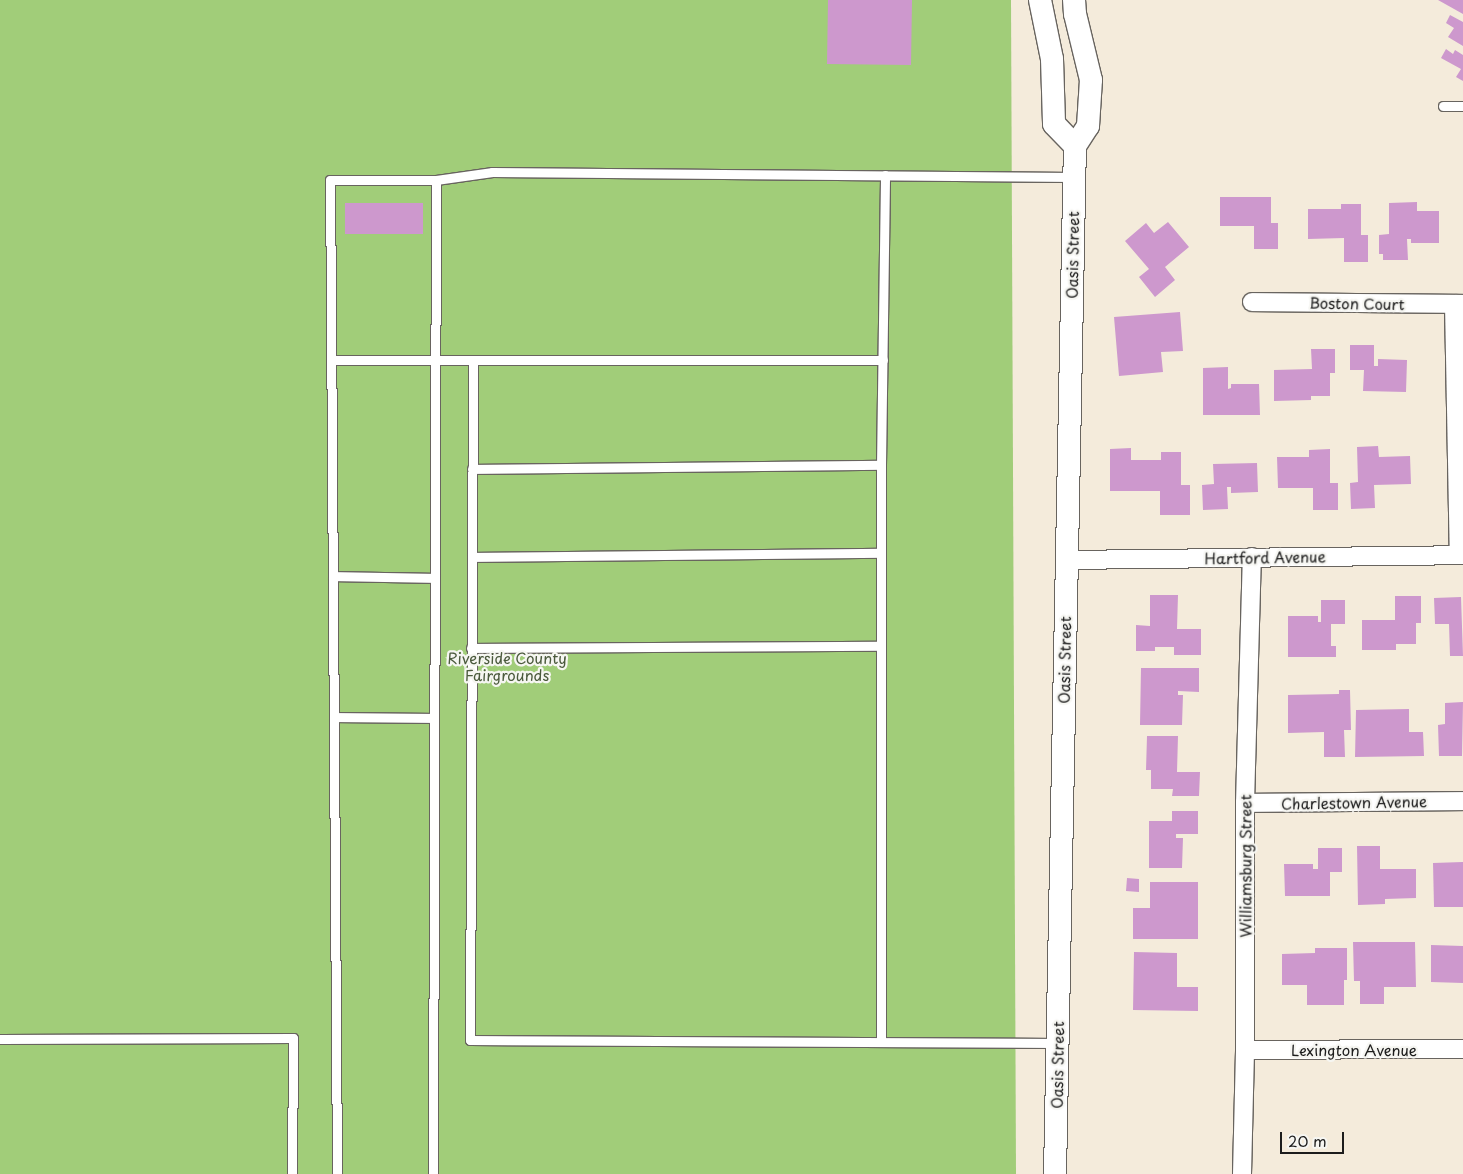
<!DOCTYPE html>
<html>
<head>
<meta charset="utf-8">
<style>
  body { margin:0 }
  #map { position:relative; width:1463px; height:1174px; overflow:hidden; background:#f4ebdb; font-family:"Playpen Sans",sans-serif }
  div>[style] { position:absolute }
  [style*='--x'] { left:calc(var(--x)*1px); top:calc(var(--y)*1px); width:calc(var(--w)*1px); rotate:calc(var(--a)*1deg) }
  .green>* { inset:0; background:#a1cd79 }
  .building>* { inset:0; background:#cd98cd }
  .roads { filter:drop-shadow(1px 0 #68645f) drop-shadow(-1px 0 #68645f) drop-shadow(0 1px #68645f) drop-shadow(0 -1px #68645f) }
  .service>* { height:9px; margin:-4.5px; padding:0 4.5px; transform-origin:4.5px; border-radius:4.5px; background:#fff }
  .minor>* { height:18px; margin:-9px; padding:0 9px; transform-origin:9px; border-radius:9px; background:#fff }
  .tertiary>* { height:22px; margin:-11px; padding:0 11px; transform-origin:11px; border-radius:11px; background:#fff }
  span { translate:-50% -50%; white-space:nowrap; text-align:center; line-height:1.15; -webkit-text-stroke:4.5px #f6f6f2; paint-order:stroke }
  .street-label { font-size:15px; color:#1c1c1c }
  .park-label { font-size:15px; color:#4b5a3d }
  .scale { position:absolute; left:1280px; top:1132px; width:64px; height:22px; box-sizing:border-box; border:2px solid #1c1c1c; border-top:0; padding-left:6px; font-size:15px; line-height:18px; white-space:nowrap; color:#1c1c1c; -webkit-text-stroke:4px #f6f6f2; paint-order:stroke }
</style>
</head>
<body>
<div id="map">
  <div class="green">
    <i style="clip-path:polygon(0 0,1011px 0,1016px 1174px,0 1174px)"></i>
  </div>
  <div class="building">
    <i style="clip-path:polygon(828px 0,912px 0,911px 65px,827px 64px)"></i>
    <i style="clip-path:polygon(1438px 0,1463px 0,1463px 14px)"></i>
    <i style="clip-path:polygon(1450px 15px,1463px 22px,1463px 46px,1448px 37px,1454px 28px,1446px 23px)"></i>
    <i style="clip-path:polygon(1446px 49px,1453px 54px,1455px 50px,1463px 55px,1463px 81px,1456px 77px,1461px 69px,1441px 58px)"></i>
    <i style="clip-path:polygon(1220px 197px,1271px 197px,1271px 223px,1278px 223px,1278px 249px,1254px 249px,1254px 226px,1220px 226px)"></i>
    <i style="clip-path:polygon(1417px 202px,1417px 211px,1439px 211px,1439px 243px,1411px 243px,1411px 239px,1407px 239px,1408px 260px,1383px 260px,1383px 254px,1379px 254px,1379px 235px,1389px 234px,1389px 203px)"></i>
    <i style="clip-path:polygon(345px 203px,423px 203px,423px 234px,345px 234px)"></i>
    <i style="clip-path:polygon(1341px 204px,1361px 204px,1361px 235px,1368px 235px,1368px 262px,1344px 262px,1344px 238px,1308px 239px,1308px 209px,1341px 209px)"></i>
    <i style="clip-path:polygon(1168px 222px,1189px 247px,1165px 267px,1175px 280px,1155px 297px,1139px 277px,1149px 269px,1125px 241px,1146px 223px,1154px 233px)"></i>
    <i style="clip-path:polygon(1180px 312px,1183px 351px,1161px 352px,1163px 372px,1119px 376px,1114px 317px)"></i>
    <i style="clip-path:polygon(1350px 345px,1374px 345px,1374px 366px,1378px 366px,1378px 359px,1407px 360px,1406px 392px,1363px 391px,1364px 370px,1350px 370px)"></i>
    <i style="clip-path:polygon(1311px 349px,1335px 349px,1335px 373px,1330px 373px,1330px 396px,1311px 396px,1311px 400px,1274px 401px,1274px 370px,1312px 369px)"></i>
    <i style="clip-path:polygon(1228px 367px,1228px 389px,1231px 388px,1231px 384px,1259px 384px,1260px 415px,1203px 415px,1203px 368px)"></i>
    <i style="clip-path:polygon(1378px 446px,1379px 457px,1410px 456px,1411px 484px,1374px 485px,1375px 508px,1351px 509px,1350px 483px,1358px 482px,1357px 447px)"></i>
    <i style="clip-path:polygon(1131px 448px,1131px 460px,1161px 460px,1161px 452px,1181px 452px,1181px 485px,1190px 485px,1190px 515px,1160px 515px,1160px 491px,1110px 491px,1110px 449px)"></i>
    <i style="clip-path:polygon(1330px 449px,1330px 483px,1338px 483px,1338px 510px,1313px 510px,1313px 488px,1278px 488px,1277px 457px,1309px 457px,1309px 450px)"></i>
    <i style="clip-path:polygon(1257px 463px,1258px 492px,1231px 493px,1231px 487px,1227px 487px,1228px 509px,1203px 510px,1202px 485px,1214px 484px,1213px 464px)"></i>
    <i style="clip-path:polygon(1150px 595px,1178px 595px,1177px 629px,1201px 629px,1201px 655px,1174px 655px,1174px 647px,1155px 647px,1155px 651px,1136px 651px,1136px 625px,1150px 626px)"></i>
    <i style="clip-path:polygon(1395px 596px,1421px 596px,1421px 623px,1416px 623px,1416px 644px,1396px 644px,1396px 650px,1362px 650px,1362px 620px,1395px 620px)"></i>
    <i style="clip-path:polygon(1461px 597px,1463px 656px,1450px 656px,1449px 624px,1435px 624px,1434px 598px)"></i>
    <i style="clip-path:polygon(1321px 600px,1345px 600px,1345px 624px,1331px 624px,1331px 646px,1336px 646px,1336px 657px,1288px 657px,1288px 616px,1318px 616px,1318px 622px,1321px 622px)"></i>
    <i style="clip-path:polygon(1141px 668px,1199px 668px,1199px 692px,1178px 691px,1178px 695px,1183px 695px,1182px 725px,1140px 725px)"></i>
    <i style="clip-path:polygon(1339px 690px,1350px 690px,1351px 730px,1344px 730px,1345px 757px,1324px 757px,1324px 732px,1288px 733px,1288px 695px,1339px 694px)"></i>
    <i style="clip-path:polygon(1463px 702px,1462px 756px,1439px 756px,1438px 725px,1445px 724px,1445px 703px)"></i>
    <i style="clip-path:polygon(1409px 709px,1409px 732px,1423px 732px,1424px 756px,1355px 757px,1356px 710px)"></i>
    <i style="clip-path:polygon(1147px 736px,1178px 736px,1177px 772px,1200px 772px,1199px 796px,1172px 796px,1173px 789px,1151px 789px,1151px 770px,1146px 770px)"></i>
    <i style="clip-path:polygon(1172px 811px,1198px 811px,1198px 834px,1176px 834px,1176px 838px,1183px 838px,1182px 868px,1149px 868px,1149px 821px,1172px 821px)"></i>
    <i style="clip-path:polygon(1357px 846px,1380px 846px,1380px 869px,1416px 869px,1416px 898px,1385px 899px,1385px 904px,1358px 905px)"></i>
    <i style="clip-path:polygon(1318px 848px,1342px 848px,1342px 872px,1330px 872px,1330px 896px,1285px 896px,1284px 864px,1313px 864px,1313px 869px,1318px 869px)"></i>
    <i style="clip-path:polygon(1463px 862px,1463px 907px,1434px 907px,1433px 863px)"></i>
    <i style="clip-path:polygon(1127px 878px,1139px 879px,1139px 892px,1126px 891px)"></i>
    <i style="clip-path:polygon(1150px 882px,1198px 882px,1198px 939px,1133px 939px,1133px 908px,1150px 908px)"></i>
    <i style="clip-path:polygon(1353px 942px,1415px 942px,1416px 987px,1384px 987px,1384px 1004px,1360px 1004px,1360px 981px,1354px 981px)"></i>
    <i style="clip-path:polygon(1431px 945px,1463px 946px,1463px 983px,1431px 982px)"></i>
    <i style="clip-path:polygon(1315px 948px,1347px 948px,1347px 980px,1344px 980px,1344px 1005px,1307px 1005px,1307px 985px,1282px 985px,1282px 954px,1315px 953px)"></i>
    <i style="clip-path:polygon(1134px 952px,1177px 953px,1177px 987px,1198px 987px,1198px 1011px,1133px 1010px)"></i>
  </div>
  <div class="roads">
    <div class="service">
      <i style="--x:1443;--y:106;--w:20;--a:0"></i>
      <i style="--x:331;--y:360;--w:552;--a:0"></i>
      <i style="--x:473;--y:361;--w:679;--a:90.25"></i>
      <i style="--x:470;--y:1040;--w:587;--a:0.29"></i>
      <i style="--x:472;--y:469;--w:409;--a:-0.6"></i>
      <i style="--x:472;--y:557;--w:409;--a:-0.6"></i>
      <i style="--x:333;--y:576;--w:102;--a:1.1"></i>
      <i style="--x:471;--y:648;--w:409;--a:-0.3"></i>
      <i style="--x:334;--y:717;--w:100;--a:0.6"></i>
      <i style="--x:0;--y:1039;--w:293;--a:-0.2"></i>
      <i style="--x:293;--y:1038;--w:136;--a:90.4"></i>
      <i style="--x:881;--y:1042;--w:577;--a:-90"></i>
      <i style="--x:881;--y:465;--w:290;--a:-89.2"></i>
      <i style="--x:337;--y:1174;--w:994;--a:-90.4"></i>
      <i style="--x:330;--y:180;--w:106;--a:0"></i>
      <i style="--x:436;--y:180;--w:57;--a:-8.1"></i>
      <i style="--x:492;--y:172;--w:582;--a:0.49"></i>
      <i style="--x:433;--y:1174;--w:994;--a:-89.83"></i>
    </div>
    <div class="minor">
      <i style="--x:1252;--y:302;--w:211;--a:0.5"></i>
      <i style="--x:1454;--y:304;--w:251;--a:88.9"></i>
      <i style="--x:1066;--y:560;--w:397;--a:-0.7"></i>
      <i style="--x:1245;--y:803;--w:218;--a:-0.5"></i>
      <i style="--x:1245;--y:1050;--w:218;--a:-0.3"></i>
      <i style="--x:1242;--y:1174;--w:124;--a:-88.6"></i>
      <i style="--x:1245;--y:1050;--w:247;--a:-90"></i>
      <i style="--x:1245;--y:803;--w:246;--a:-88.4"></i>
    </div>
    <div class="tertiary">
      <i style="--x:1040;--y:0;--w:60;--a:78.5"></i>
      <i style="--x:1052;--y:59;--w:65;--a:88.2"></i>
      <i style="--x:1054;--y:124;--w:30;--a:46"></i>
      <i style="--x:1055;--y:1174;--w:1028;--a:-88.89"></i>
      <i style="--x:1075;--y:146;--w:24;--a:-57"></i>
      <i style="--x:1088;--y:126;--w:46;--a:-86.3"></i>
      <i style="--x:1091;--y:80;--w:68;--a:-103.6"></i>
      <i style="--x:1075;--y:14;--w:14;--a:-94"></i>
    </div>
  </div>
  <div class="street-label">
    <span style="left:1072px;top:255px;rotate:-89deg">Oasis Street</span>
    <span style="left:1357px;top:303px;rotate:1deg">Boston Court</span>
    <span style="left:1265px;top:557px;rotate:-1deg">Hartford Avenue</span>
    <span style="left:1064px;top:660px;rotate:-89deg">Oasis Street</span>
    <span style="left:1354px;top:802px;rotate:-1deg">Charlestown Avenue</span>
    <span style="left:1245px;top:866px;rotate:-90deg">Williamsburg Street</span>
    <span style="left:1354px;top:1050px">Lexington Avenue</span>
    <span style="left:1057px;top:1065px;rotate:-89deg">Oasis Street</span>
  </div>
  <div class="park-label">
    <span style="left:507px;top:666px">Riverside County<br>Fairgrounds</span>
  </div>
  <div class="scale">20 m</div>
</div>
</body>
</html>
